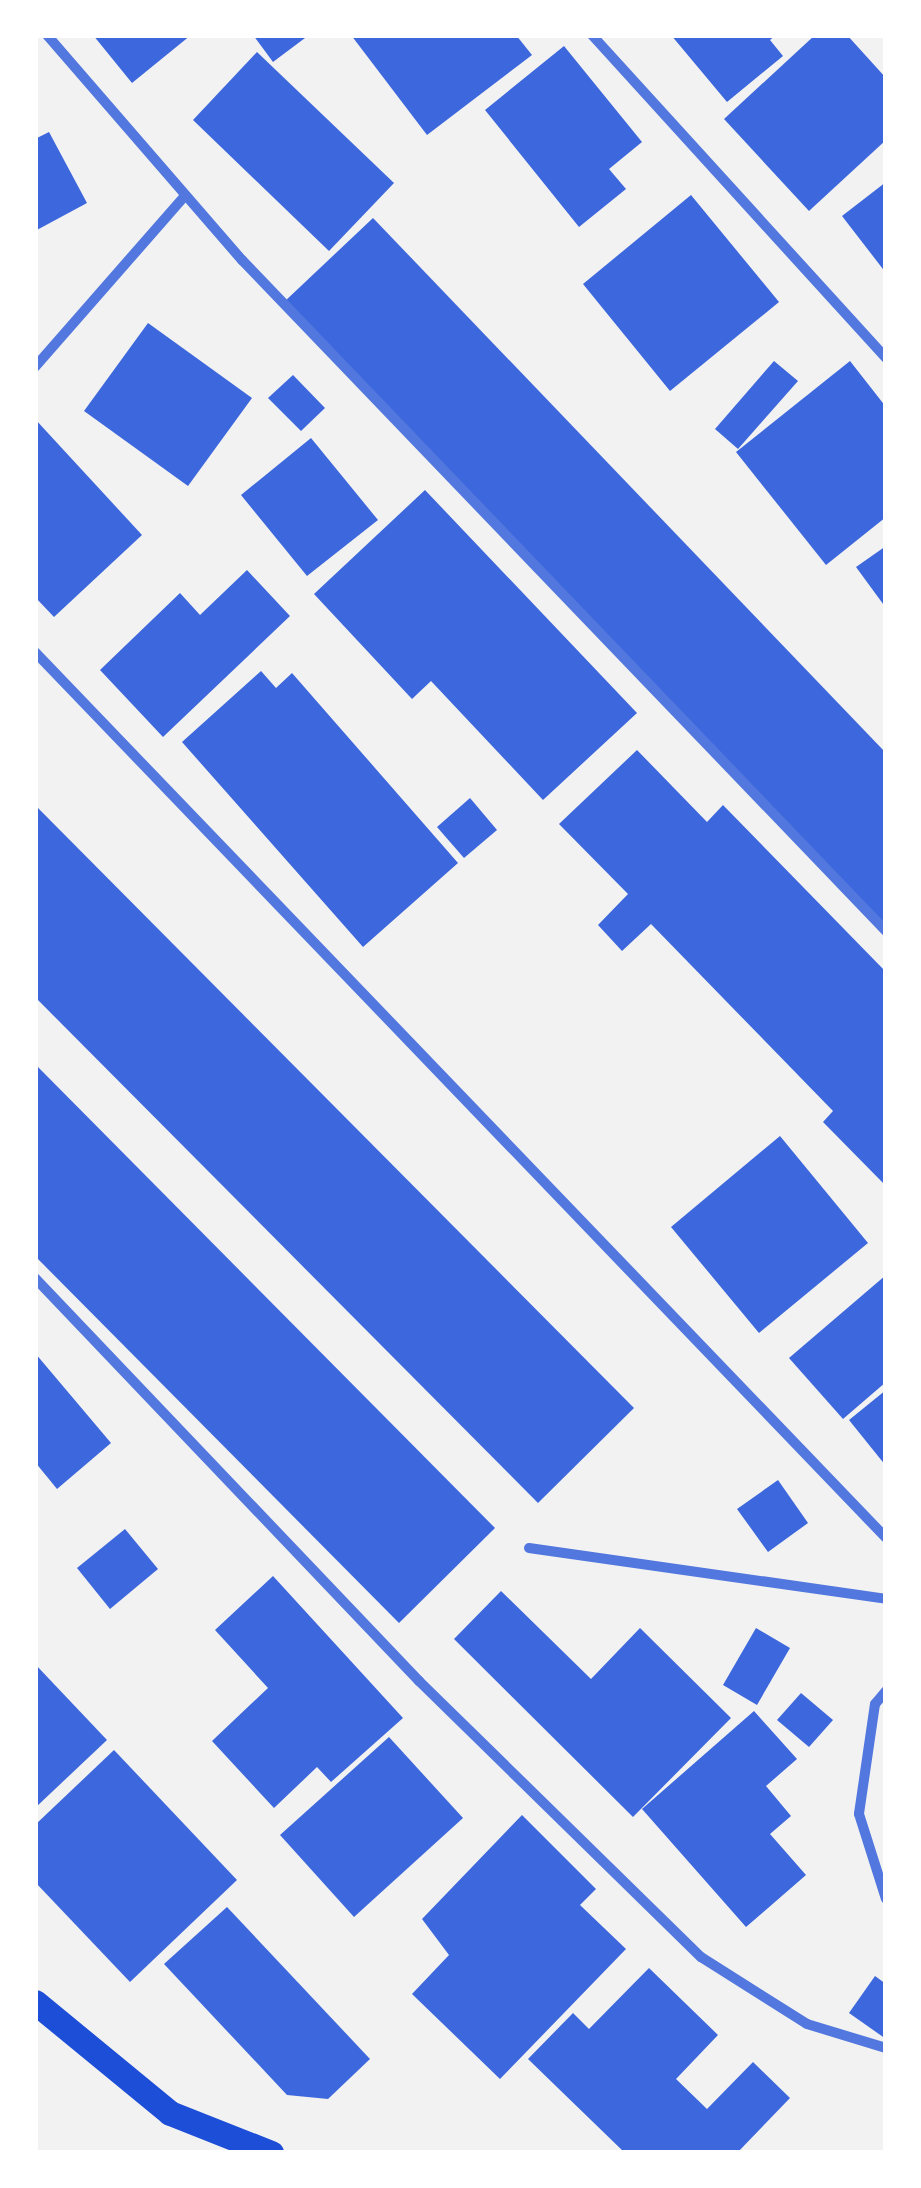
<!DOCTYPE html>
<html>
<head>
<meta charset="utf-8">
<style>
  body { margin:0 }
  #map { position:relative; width:921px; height:2188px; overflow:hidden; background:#f2f2f2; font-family:Georgia,serif }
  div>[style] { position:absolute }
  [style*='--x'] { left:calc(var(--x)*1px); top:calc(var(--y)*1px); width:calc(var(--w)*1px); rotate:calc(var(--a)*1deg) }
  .building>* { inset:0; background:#3d67dc }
  .minor>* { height:10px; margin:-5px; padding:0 5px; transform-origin:5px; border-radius:5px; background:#5277de }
  .primary>* { height:25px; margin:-12.5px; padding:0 12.5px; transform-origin:12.5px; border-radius:12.5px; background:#1d4ed8 }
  span { translate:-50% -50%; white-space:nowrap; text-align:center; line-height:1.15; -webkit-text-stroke:10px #fff; paint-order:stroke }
  .frame { position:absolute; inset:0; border:38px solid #fff; pointer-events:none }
</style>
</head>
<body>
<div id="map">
  <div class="building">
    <i style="clip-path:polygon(93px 35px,191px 35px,132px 83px)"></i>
    <i style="clip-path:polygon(253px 35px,309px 35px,273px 62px)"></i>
    <i style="clip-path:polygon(351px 35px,516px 35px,532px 55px,427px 135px)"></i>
    <i style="clip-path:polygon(671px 35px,776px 35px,770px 40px,783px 56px,727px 102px)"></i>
    <i style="clip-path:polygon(815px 35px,847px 35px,886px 78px,886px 140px,809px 211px,724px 119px)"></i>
    <i style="clip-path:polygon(564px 46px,642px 142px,609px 169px,626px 189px,579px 227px,485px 110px)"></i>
    <i style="clip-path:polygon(257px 52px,394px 183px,329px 251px,193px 120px)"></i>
    <i style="clip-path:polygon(49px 132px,87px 203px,35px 231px,35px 139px)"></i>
    <i style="clip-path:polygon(886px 182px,886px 273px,842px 216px)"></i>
    <i style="clip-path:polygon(691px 195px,779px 302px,670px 391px,583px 284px)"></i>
    <i style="clip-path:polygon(373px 218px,886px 753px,886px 932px,283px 303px)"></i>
    <i style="clip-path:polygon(148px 323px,252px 398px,188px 486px,84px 411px)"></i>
    <i style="clip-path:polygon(774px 361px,798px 381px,738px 449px,715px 429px)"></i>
    <i style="clip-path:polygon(850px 361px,886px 407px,886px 517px,826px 565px,736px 452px)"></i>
    <i style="clip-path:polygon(293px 375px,325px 408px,301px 431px,268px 398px)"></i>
    <i style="clip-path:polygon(35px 419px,142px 535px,54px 617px,35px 597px)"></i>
    <i style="clip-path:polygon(311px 438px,378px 520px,307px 576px,241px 495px)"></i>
    <i style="clip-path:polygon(425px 490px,637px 713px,543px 800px,431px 681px,412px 699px,314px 594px)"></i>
    <i style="clip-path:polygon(886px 546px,886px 608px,856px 567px)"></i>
    <i style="clip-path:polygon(247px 570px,290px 616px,163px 737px,100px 670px,180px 593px,200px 615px)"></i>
    <i style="clip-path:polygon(261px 671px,276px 688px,292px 673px,458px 863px,363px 947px,182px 742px)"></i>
    <i style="clip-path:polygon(637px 750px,707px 822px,723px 805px,886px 972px,886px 1186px,823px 1122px,833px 1111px,651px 924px,622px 951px,598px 925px,628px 894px,559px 824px)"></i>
    <i style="clip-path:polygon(470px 798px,497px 830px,464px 858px,437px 827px)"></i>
    <i style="clip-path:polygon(35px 805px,634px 1408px,538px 1503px,35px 997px)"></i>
    <i style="clip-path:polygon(35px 1064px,495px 1528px,399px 1623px,35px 1256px)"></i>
    <i style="clip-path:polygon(780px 1136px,868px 1243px,759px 1333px,671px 1227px)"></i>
    <i style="clip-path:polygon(886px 1275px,886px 1382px,843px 1419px,789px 1358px)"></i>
    <i style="clip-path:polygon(35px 1353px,111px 1443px,57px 1489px,35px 1462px)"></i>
    <i style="clip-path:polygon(886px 1390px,886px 1466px,849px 1420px)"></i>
    <i style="clip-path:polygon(778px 1480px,808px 1523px,768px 1552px,737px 1509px)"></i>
    <i style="clip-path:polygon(125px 1529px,158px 1569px,110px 1609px,77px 1568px)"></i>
    <i style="clip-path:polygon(273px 1576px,403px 1718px,331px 1782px,317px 1767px,274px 1808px,212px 1741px,268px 1688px,215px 1630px)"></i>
    <i style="clip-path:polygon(501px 1591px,591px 1679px,640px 1628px,731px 1718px,633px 1817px,454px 1639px)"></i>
    <i style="clip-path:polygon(756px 1628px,790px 1648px,757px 1705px,723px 1685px)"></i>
    <i style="clip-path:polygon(35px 1664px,107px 1740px,35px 1808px)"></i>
    <i style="clip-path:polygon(801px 1693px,833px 1720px,809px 1747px,777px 1720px)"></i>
    <i style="clip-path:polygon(754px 1711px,797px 1759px,766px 1786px,791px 1816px,770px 1834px,806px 1875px,746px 1927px,642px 1809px)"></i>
    <i style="clip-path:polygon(389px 1737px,463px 1818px,354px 1917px,280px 1835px)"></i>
    <i style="clip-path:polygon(114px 1750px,237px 1880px,130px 1982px,35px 1882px,35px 1825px)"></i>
    <i style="clip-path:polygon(522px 1815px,596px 1889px,580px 1905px,626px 1949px,500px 2079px,412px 1994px,449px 1955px,422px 1919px)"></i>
    <i style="clip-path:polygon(227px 1907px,370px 2059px,328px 2099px,287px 2095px,164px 1964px)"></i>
    <i style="clip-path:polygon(649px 1968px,718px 2035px,676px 2079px,707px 2109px,753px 2062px,790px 2098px,737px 2153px,625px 2153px,528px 2059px,573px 2013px,589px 2029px)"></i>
    <i style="clip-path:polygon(875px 1976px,886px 1984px,886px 2039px,849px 2013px)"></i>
  </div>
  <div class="minor">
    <i style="--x:47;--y:35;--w:298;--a:49.1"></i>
    <i style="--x:242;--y:260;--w:930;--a:46.18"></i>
    <i style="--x:592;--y:35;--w:437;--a:47.7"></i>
    <i style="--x:35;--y:367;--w:226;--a:-48.8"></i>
    <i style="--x:35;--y:652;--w:1228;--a:46.15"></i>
    <i style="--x:35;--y:1278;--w:557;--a:46.38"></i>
    <i style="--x:419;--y:1681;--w:395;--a:44.4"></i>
    <i style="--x:701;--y:1957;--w:125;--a:32.3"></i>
    <i style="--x:807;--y:2024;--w:83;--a:16.9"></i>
    <i style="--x:529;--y:1548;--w:361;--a:8.1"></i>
    <i style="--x:886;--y:1691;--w:17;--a:130"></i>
    <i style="--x:875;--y:1704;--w:111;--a:98.3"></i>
    <i style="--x:859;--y:1814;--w:89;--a:72.4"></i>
  </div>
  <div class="primary">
    <i style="--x:35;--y:2002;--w:175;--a:39.4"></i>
    <i style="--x:170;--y:2113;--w:109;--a:21.6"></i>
  </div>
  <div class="frame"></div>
</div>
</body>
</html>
